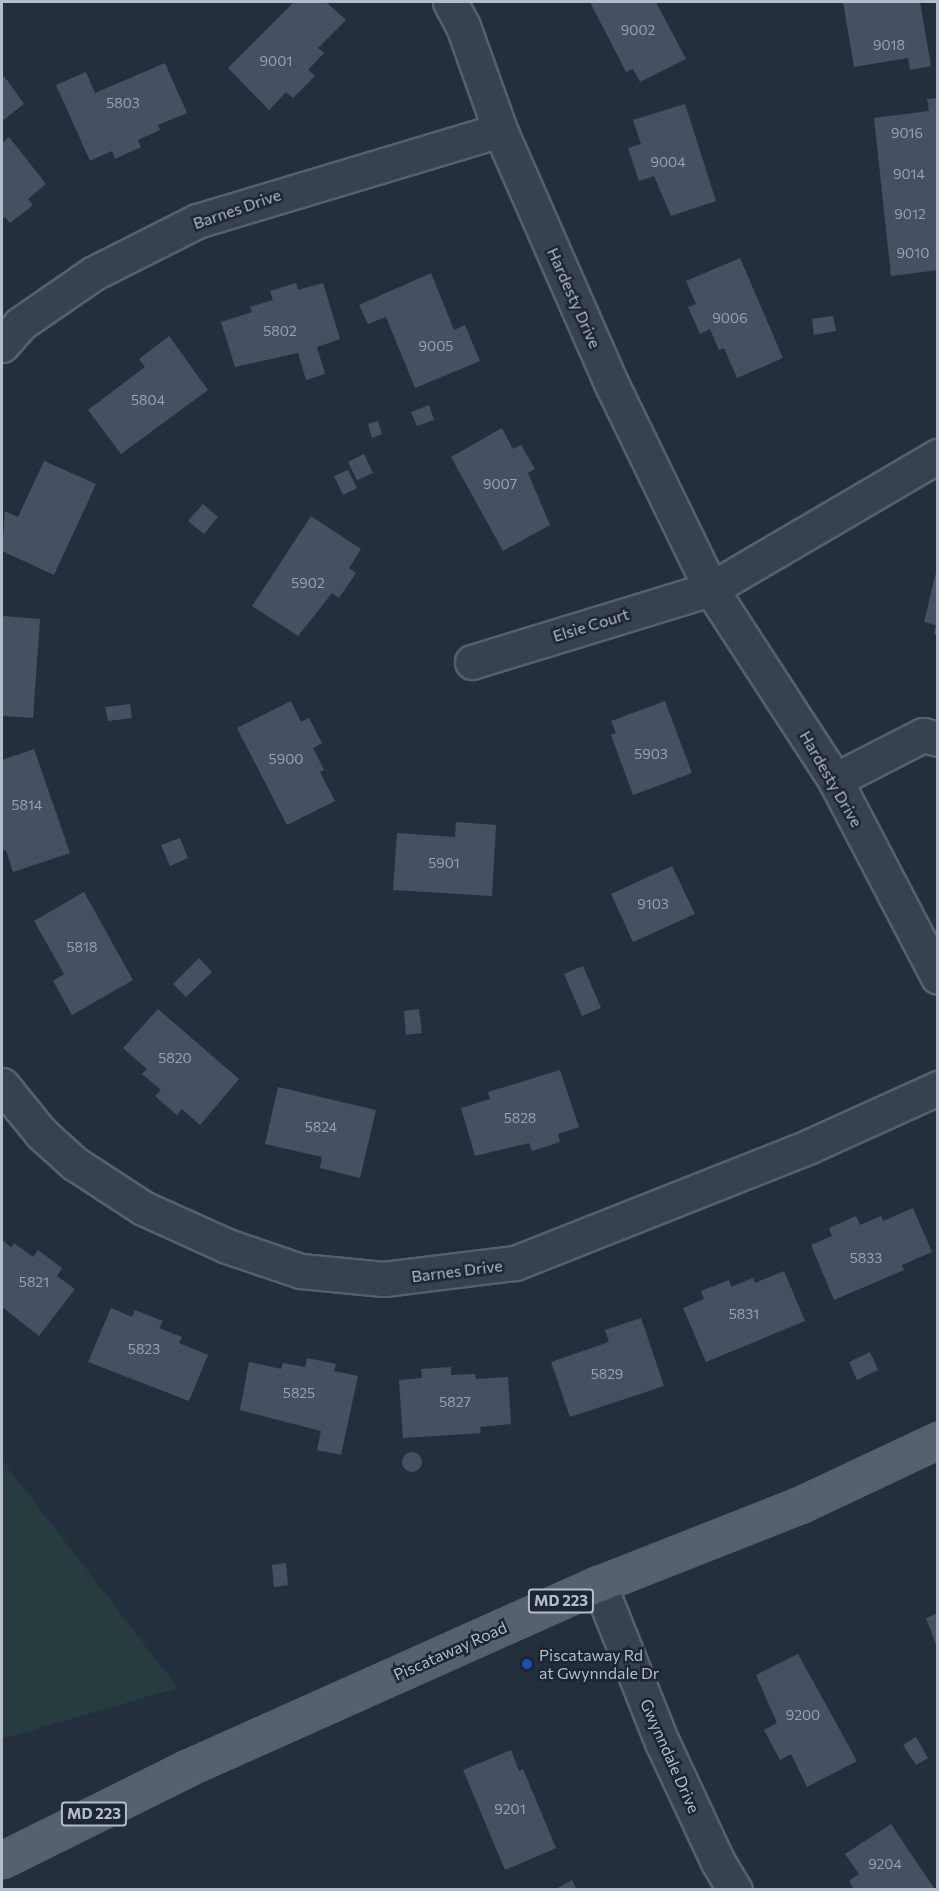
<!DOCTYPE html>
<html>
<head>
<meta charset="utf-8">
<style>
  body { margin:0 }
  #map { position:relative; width:939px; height:1891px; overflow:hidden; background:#242f3e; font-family:Commissioner,sans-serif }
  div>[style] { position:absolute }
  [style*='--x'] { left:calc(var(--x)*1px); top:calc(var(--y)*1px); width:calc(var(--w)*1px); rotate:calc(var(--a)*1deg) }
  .green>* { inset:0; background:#263c3f }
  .building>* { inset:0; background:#455162 }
  .round { border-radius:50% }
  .roads { filter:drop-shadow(2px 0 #565f6c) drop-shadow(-2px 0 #565f6c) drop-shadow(0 2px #565f6c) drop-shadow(0 -2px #565f6c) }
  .minor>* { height:33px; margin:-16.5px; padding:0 16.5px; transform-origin:16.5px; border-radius:16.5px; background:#38414e }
  .major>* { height:33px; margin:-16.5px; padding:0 16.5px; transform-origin:16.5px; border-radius:16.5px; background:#56606e }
  .dots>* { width:16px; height:16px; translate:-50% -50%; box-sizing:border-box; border:3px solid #1d2633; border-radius:50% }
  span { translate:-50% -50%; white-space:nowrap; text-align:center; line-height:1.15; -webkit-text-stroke:5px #1d2633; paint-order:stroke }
  .number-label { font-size:14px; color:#98a1af }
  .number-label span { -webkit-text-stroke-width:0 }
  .shield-label span { padding:2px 4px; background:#1d2633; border:2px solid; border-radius:4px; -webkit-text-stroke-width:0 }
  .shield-label { font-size:15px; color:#b4bcc9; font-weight:700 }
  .street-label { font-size:16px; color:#b4bcc9 }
  .poi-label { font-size:16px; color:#b4bcc9 }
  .left { translate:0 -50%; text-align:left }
  .frame { position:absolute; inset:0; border:3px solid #b4bcc9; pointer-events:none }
</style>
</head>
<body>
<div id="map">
  <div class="green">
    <i style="clip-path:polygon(2px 1460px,178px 1688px,2px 1739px)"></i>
  </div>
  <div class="building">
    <i style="clip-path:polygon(294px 2px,326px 2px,346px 20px,318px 48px,324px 53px,308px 70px,315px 76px,293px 98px,286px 92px,269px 110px,228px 68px)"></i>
    <i style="clip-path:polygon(590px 2px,656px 2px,686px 59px,640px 82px,633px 69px,626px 72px)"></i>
    <i style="clip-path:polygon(843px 2px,920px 2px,931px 66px,910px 70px,908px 58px,854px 67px)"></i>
    <i style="clip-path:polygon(165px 63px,187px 113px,158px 125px,160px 130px,138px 140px,141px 147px,115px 159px,112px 151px,90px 161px,56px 85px,86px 72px,95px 93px)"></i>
    <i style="clip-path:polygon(4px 76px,24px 104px,2px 121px,2px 78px)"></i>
    <i style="clip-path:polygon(938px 98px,938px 270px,891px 276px,874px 118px,929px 111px,927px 99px)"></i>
    <i style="clip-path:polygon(685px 104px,716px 201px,671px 216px,654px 176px,639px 181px,628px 148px,641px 144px,633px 120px)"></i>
    <i style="clip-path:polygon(9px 137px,46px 184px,28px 199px,33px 205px,10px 223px,5px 217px,2px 219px,2px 143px)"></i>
    <i style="clip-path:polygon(740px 258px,783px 358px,737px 378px,724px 348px,719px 350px,710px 329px,700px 334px,688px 307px,696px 304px,686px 281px)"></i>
    <i style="clip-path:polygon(431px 273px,454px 330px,465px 325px,480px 361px,415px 388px,386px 317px,368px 324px,359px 305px)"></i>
    <i style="clip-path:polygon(296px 283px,298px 290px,323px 283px,340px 339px,317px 347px,325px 374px,306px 380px,298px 353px,235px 367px,221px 322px,252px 312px,250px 307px,273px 300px,270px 291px)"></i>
    <i style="clip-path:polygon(833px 316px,836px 331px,814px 335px,812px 319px)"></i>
    <i style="clip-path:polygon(169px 336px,208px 390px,121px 454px,88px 410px,145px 367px,139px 359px)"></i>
    <i style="clip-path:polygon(429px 405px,434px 420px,417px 426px,411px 412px)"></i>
    <i style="clip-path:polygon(378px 421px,382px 434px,372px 438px,368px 424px)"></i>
    <i style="clip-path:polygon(502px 428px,513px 449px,521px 445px,535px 469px,528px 473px,550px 525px,503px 551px,451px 457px)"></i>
    <i style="clip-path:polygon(364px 454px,373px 473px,357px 480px,348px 462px)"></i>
    <i style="clip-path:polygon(44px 461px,96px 484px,54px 575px,2px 551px,5px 511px,18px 517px)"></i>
    <i style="clip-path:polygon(348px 470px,357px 488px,343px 495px,334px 476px)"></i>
    <i style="clip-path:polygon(203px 504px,218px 517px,204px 534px,188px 521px)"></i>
    <i style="clip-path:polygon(311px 516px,361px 549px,349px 568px,356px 573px,339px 598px,332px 593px,298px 636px,252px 606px)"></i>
    <i style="clip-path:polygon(937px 568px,938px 568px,938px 635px,934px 634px,936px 625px,924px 622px)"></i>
    <i style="clip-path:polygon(2px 616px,40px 619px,33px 718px,2px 716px)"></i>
    <i style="clip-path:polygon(291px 701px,301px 722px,309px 718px,322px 743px,313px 748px,324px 770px,320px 772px,335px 801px,287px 825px,237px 728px)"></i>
    <i style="clip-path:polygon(665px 701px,692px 773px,633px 795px,611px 735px,616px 733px,611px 721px)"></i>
    <i style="clip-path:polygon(130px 704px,132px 718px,108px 721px,105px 707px)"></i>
    <i style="clip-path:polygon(34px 749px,70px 853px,13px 872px,6px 850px,2px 851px,2px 760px)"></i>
    <i style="clip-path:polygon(456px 822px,496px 825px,492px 896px,393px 890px,397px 833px,455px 837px)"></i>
    <i style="clip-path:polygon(180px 838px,188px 858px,170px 866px,161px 845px)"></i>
    <i style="clip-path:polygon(672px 866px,695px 914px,633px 942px,611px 894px)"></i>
    <i style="clip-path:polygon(84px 892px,133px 980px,72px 1015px,53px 981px,64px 974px,34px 921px)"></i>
    <i style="clip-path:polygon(199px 958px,212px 972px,186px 997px,173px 984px)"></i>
    <i style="clip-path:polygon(583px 966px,601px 1008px,582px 1016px,564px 974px)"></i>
    <i style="clip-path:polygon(158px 1009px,239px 1079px,200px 1125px,182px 1109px,177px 1115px,155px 1096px,161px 1090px,142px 1074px,147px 1069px,123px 1048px)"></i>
    <i style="clip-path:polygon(419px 1009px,422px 1033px,406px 1035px,404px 1011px)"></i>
    <i style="clip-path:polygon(560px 1070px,579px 1127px,558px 1134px,560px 1142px,532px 1151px,529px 1143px,475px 1156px,461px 1108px,490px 1099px,488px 1092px)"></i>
    <i style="clip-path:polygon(278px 1087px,376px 1110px,360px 1178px,320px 1168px,322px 1157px,265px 1144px)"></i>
    <i style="clip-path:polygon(913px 1208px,932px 1252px,902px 1265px,904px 1270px,834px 1300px,811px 1245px,832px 1236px,829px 1228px,856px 1216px,860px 1225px,881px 1216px,883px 1221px)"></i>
    <i style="clip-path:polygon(2px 1240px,11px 1247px,14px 1243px,33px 1257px,38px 1250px,62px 1268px,57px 1276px,75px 1289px,39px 1336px,2px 1307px)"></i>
    <i style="clip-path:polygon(784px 1271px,805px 1321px,706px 1362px,683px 1308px,704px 1299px,701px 1291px,729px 1280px,731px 1287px,753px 1278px,755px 1283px)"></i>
    <i style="clip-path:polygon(111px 1308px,132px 1317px,135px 1310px,163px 1321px,159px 1328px,182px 1337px,179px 1343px,208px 1355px,189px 1401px,88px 1362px)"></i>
    <i style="clip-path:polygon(641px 1318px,664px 1386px,570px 1417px,551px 1362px,609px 1342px,605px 1330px)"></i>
    <i style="clip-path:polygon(870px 1352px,878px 1370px,857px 1380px,849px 1362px)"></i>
    <i style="clip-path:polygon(307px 1358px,336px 1364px,334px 1371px,358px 1376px,341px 1455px,317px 1450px,321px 1431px,240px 1410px,249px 1362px,281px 1369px,283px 1363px,305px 1367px)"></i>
    <i style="clip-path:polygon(451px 1367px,451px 1375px,475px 1374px,476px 1379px,508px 1377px,511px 1424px,480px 1427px,481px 1433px,403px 1438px,399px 1380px,422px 1378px,421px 1369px)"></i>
    <i class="round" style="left:402px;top:1452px;width:20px;height:20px"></i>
    <i style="clip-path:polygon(286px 1563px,288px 1585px,274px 1587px,272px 1565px)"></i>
    <i style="clip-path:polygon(938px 1613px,938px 1647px,937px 1647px,926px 1618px)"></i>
    <i style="clip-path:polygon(798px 1654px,857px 1761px,807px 1787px,791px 1754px,780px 1760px,764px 1730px,777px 1723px,756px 1675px)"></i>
    <i style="clip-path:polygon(916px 1737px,928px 1758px,916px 1765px,903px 1745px)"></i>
    <i style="clip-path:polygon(511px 1750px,519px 1771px,523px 1769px,556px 1848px,505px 1870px,463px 1770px)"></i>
    <i style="clip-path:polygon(891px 1824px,934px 1888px,932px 1890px,854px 1890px,849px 1881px,859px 1874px,845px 1854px)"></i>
    <i style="clip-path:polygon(572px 1880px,577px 1890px,554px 1890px)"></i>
  </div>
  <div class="roads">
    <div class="minor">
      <i style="--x:450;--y:2;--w:27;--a:62"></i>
      <i style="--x:463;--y:26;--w:110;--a:70.4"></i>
      <i style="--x:500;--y:130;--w:279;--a:66.3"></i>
      <i style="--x:612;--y:385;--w:227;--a:64.1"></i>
      <i style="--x:711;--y:589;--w:228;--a:57"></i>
      <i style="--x:835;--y:780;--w:222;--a:62.4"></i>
      <i style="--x:2;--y:345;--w:28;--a:-49"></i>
      <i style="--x:20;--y:324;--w:90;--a:-34.6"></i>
      <i style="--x:94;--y:273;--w:115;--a:-26.8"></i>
      <i style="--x:197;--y:221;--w:316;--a:-16.7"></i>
      <i style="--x:472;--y:662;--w:250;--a:-17"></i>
      <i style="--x:711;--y:589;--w:263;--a:-30.4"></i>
      <i style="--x:835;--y:780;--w:99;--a:-27.1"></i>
      <i style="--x:923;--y:735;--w:16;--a:15"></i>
      <i style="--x:2;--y:1085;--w:62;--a:50.9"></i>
      <i style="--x:41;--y:1133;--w:45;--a:42.3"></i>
      <i style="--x:74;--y:1163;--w:82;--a:33.1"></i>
      <i style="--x:143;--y:1208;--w:92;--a:24.3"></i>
      <i style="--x:227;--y:1246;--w:78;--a:18.7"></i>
      <i style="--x:301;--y:1271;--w:83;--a:5.5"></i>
      <i style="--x:384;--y:1279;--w:132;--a:-7"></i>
      <i style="--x:515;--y:1263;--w:317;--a:-21.6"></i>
      <i style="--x:810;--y:1146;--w:141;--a:-24.4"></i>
      <i style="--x:599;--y:1584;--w:170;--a:68.3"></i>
      <i style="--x:662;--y:1742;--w:132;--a:65"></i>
      <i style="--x:718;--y:1862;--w:33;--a:59"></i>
    </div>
    <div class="major">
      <i style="--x:2;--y:1860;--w:207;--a:-26.4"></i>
      <i style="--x:187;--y:1768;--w:451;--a:-24.1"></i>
      <i style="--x:599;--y:1584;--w:216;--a:-21.5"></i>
      <i style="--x:800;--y:1505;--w:153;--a:-25.2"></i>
    </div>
  </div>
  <div class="dots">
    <i style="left:527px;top:1664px;background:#1a4fb4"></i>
  </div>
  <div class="number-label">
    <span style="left:638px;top:30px">9002</span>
    <span style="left:889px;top:45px">9018</span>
    <span style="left:276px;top:61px">9001</span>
    <span style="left:123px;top:103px">5803</span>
    <span style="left:907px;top:133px">9016</span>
    <span style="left:668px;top:162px">9004</span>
    <span style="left:909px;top:174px">9014</span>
    <span style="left:910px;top:214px">9012</span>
    <span style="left:913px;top:253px">9010</span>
    <span style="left:730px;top:318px">9006</span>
    <span style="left:280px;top:331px">5802</span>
    <span style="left:436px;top:346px">9005</span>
    <span style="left:148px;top:400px">5804</span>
    <span style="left:500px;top:484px">9007</span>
    <span style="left:308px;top:583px">5902</span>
    <span style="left:651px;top:754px">5903</span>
    <span style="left:286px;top:759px">5900</span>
    <span style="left:27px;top:805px">5814</span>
    <span style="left:444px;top:863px">5901</span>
    <span style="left:653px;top:904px">9103</span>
    <span style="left:82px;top:947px">5818</span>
    <span style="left:175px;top:1058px">5820</span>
    <span style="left:520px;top:1118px">5828</span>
    <span style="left:321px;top:1127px">5824</span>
    <span style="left:866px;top:1258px">5833</span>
    <span style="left:34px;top:1282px">5821</span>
    <span style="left:744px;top:1314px">5831</span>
    <span style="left:144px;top:1349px">5823</span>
    <span style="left:607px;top:1374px">5829</span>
    <span style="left:299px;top:1393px">5825</span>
    <span style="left:455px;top:1402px">5827</span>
    <span style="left:803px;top:1715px">9200</span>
    <span style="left:510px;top:1809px">9201</span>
    <span style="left:885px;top:1864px">9204</span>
  </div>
  <div class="shield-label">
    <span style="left:561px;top:1601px">MD 223</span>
    <span style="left:94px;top:1814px">MD 223</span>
  </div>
  <div class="street-label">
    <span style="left:237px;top:209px;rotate:-19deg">Barnes Drive</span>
    <span style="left:574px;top:298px;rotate:66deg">Hardesty Drive</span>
    <span style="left:591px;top:625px;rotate:-17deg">Elsie Court</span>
    <span style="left:831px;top:779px;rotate:60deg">Hardesty Drive</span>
    <span style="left:457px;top:1271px;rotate:-7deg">Barnes Drive</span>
    <span style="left:450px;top:1651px;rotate:-24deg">Piscataway Road</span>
    <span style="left:670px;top:1756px;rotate:66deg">Gwynndale Drive</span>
  </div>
  <div class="poi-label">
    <span class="left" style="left:539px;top:1664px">Piscataway Rd<br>at Gwynndale Dr</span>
  </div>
  <div class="frame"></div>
</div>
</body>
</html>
